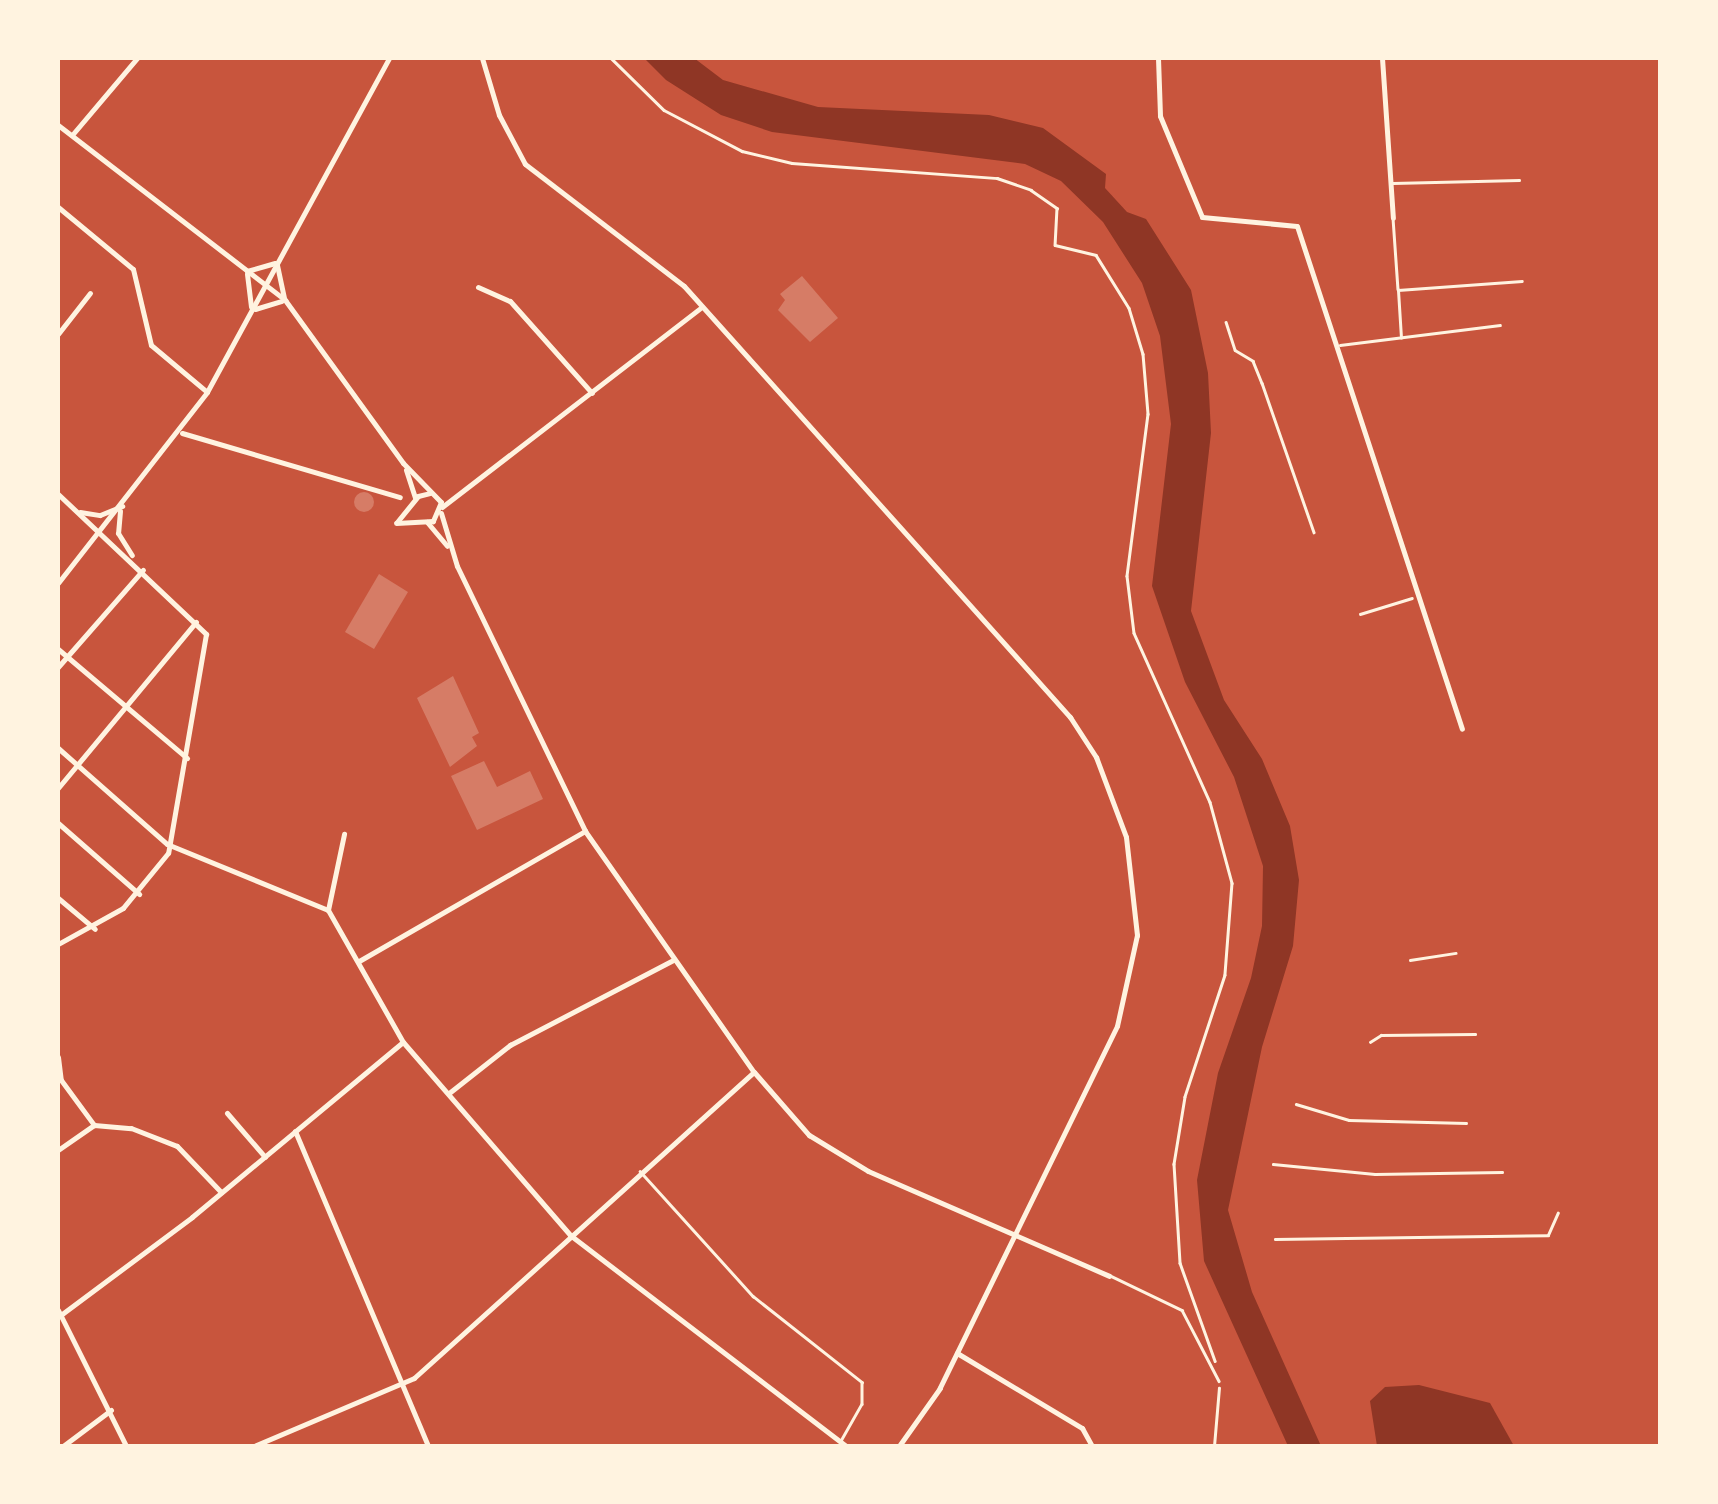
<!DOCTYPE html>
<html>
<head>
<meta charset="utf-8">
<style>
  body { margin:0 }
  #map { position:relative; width:1718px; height:1504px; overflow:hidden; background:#c8553d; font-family:"Public Sans",sans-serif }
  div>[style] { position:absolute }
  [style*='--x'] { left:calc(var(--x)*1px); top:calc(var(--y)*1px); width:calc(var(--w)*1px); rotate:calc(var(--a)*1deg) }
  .water>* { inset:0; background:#8f3625 }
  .building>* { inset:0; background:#d67c66 }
  .round { border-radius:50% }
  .path>* { height:2.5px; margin:-1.25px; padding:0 1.25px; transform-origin:1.25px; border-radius:1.25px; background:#fff3e0 }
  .service>* { height:2.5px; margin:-1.25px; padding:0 1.25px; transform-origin:1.25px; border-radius:1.25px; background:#fff3e0 }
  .minor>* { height:5px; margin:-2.5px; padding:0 2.5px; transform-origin:2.5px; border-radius:2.5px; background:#fff3e0 }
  span { translate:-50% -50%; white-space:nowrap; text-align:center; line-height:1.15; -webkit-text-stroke:8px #fff3e0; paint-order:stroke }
  .frame { position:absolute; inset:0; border:60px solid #fff3e0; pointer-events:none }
</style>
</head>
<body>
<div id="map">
  <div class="water">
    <i style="clip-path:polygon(644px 58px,694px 58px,723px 80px,818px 107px,989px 115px,1043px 128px,1106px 174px,1105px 188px,1127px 212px,1146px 219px,1191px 290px,1208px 373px,1211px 433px,1191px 611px,1224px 700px,1262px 759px,1290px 826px,1299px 880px,1293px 946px,1262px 1047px,1228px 1210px,1252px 1292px,1321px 1446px,1288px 1446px,1204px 1261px,1197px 1180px,1218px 1073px,1251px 978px,1262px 926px,1263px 866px,1234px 777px,1185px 682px,1152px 586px,1171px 424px,1160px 336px,1142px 283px,1103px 222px,1061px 181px,1025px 164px,772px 132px,721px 115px,666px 80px)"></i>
    <i style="clip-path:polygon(1419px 1385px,1490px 1403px,1514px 1446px,1377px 1446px,1370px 1401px,1385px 1387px)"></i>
  </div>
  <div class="building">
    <i style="clip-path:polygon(802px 276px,838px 318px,810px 342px,778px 310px,785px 300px,780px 294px)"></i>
    <i class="round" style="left:354px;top:492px;width:20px;height:20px"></i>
    <i style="clip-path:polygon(379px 574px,408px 592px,374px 649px,345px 632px)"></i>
    <i style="clip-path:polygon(453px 676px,479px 733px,472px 737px,477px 746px,450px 767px,417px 698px)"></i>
    <i style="clip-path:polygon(484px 761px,497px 787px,530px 771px,543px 799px,477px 830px,451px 776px)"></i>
  </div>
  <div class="path">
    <i style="--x:611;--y:58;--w:74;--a:44.5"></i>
    <i style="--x:664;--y:110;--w:88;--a:27.7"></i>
    <i style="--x:742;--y:151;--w:51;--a:13.5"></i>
    <i style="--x:792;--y:163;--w:206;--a:4.2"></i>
    <i style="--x:997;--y:178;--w:36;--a:19"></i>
    <i style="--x:1031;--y:190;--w:32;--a:35"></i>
    <i style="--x:1057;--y:208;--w:37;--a:93"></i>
    <i style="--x:1055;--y:245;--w:42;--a:13.7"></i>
    <i style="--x:1096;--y:255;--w:62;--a:58.1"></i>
    <i style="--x:1129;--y:308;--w:48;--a:73.1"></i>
    <i style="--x:1143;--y:354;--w:60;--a:85.2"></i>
    <i style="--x:1148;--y:414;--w:163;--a:97.4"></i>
    <i style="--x:1127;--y:576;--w:57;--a:83"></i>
    <i style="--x:1134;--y:633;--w:185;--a:65.8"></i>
    <i style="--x:1210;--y:802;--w:84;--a:74.8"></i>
    <i style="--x:1232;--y:883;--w:92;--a:94.4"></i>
    <i style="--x:1225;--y:975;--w:128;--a:108.2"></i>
    <i style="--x:1185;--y:1097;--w:68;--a:99.3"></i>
    <i style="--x:1174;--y:1164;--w:99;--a:86.5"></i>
    <i style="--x:1180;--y:1263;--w:104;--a:70.3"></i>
    <i style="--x:1226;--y:322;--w:29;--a:72"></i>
    <i style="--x:1235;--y:350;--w:21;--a:31"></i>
    <i style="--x:1253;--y:361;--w:24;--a:68"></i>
    <i style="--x:1262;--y:383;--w:158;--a:70.8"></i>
    <i style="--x:1360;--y:614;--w:54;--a:-17.1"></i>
    <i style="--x:1410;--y:960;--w:46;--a:-8.8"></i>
    <i style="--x:1370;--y:1042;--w:13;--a:-32"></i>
    <i style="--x:1381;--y:1035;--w:94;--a:-0.6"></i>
    <i style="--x:1296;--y:1104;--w:55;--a:16.8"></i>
    <i style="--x:1349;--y:1120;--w:117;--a:1.5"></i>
    <i style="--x:1273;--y:1164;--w:102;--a:5.6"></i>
    <i style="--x:1375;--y:1174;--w:127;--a:-0.9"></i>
    <i style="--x:1275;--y:1239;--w:273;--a:-0.8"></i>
    <i style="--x:1548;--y:1235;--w:24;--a:-66"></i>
    <i style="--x:1214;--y:1446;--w:58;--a:-85.1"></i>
  </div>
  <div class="service">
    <i style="--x:1393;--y:183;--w:126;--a:-1.4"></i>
    <i style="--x:1393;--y:218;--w:71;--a:86"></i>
    <i style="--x:1401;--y:338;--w:48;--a:-93.6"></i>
    <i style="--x:1398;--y:290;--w:124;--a:-4.2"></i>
    <i style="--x:1340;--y:345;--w:161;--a:-7.1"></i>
    <i style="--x:640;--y:1171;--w:169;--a:47.9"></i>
    <i style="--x:753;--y:1296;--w:139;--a:38.3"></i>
    <i style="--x:862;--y:1382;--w:22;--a:90"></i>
    <i style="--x:862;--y:1404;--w:43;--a:119.6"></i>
    <i style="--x:1111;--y:1276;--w:79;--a:25.6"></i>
    <i style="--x:1182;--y:1310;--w:80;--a:62.5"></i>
  </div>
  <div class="minor">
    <i style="--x:482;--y:58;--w:59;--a:73.4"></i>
    <i style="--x:499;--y:115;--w:55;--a:62"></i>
    <i style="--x:525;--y:164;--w:200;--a:37.5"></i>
    <i style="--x:684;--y:286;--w:579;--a:48.15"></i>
    <i style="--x:1070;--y:717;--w:48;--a:57"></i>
    <i style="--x:1096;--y:757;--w:85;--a:69.4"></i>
    <i style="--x:1126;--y:837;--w:99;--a:83.6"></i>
    <i style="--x:1137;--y:935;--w:93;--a:102.4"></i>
    <i style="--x:1117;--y:1026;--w:403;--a:116.1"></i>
    <i style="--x:940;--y:1388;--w:71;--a:125.3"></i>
    <i style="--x:1158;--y:58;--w:58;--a:88"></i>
    <i style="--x:1160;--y:116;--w:109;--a:67.4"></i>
    <i style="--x:1202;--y:217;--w:95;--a:5.4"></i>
    <i style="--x:1297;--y:226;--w:529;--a:71.84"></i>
    <i style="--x:1382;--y:58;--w:160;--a:86.1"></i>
    <i style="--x:58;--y:125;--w:287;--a:37.6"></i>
    <i style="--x:285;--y:300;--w:201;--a:54.1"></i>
    <i style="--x:403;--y:463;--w:54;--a:45.7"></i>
    <i style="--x:441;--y:502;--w:21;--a:113"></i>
    <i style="--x:433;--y:521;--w:37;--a:177"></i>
    <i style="--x:72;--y:135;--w:101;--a:-49.8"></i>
    <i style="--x:58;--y:207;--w:97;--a:39.6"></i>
    <i style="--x:133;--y:269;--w:78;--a:76.7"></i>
    <i style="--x:151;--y:345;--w:73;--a:40"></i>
    <i style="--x:277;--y:265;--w:34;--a:78"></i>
    <i style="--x:247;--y:271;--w:29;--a:-16"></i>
    <i style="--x:247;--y:274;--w:33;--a:83"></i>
    <i style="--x:478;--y:287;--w:35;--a:24"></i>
    <i style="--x:510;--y:301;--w:123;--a:48.3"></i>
    <i style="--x:255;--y:309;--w:28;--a:-17"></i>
    <i style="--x:58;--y:334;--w:52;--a:-52"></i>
    <i style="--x:182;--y:433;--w:227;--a:16.4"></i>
    <i style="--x:406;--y:470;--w:29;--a:72"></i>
    <i style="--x:58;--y:494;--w:204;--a:43.4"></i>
    <i style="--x:206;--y:634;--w:222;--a:99.8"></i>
    <i style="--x:168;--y:853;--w:71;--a:129.3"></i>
    <i style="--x:123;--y:908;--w:74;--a:151"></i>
    <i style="--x:442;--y:507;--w:328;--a:-37.6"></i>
    <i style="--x:120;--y:511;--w:22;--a:95"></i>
    <i style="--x:118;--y:533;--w:26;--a:58"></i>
    <i style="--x:80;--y:512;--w:20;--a:9"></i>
    <i style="--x:100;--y:515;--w:24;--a:-22"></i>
    <i style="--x:441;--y:513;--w:55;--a:73.2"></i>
    <i style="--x:457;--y:566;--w:294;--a:64.2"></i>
    <i style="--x:585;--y:831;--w:294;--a:55"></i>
    <i style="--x:754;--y:1072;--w:84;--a:48.9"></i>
    <i style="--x:809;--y:1135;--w:69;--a:31.4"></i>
    <i style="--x:868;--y:1171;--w:263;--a:23.5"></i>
    <i style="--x:397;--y:522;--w:33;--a:-51"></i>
    <i style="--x:418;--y:496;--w:12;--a:-14"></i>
    <i style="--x:427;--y:522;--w:31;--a:50"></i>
    <i style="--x:58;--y:583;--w:242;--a:-52"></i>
    <i style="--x:207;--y:392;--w:380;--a:-61.4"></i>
    <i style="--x:58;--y:649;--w:169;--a:40.2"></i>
    <i style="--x:58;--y:667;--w:129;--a:-48.8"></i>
    <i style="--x:58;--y:748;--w:145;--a:41.4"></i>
    <i style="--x:167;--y:844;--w:174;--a:22.3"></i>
    <i style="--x:328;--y:910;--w:152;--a:60.4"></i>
    <i style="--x:403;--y:1042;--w:255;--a:49.1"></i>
    <i style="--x:570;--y:1235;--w:347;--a:37.4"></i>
    <i style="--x:58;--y:788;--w:216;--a:-50.3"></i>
    <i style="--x:58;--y:823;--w:108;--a:41.2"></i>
    <i style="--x:58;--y:898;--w:48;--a:40"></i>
    <i style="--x:328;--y:910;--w:78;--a:-78.1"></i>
    <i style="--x:359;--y:961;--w:261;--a:-29.9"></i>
    <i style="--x:58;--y:1057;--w:23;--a:83"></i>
    <i style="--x:61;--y:1080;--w:56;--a:53.7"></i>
    <i style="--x:449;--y:1093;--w:78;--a:-38.2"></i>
    <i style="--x:510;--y:1045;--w:184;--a:-27.5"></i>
    <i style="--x:227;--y:1113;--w:58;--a:49.2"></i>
    <i style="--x:295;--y:1131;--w:342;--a:67.1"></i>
    <i style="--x:58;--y:1150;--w:44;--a:-34.8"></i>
    <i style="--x:94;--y:1125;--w:37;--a:5"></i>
    <i style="--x:131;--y:1128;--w:49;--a:21.4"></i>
    <i style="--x:177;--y:1146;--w:64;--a:46.3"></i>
    <i style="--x:58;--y:1310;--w:152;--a:63.4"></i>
    <i style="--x:58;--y:1317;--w:167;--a:-36.7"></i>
    <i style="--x:192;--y:1217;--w:274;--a:-39.7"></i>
    <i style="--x:957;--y:1353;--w:146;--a:31"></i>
    <i style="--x:1082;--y:1428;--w:21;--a:61"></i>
    <i style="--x:63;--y:1446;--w:60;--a:-36.9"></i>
    <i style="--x:254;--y:1446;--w:174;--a:-23"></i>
    <i style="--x:414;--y:1378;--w:457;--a:-42"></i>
  </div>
  <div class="frame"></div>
</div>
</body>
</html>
